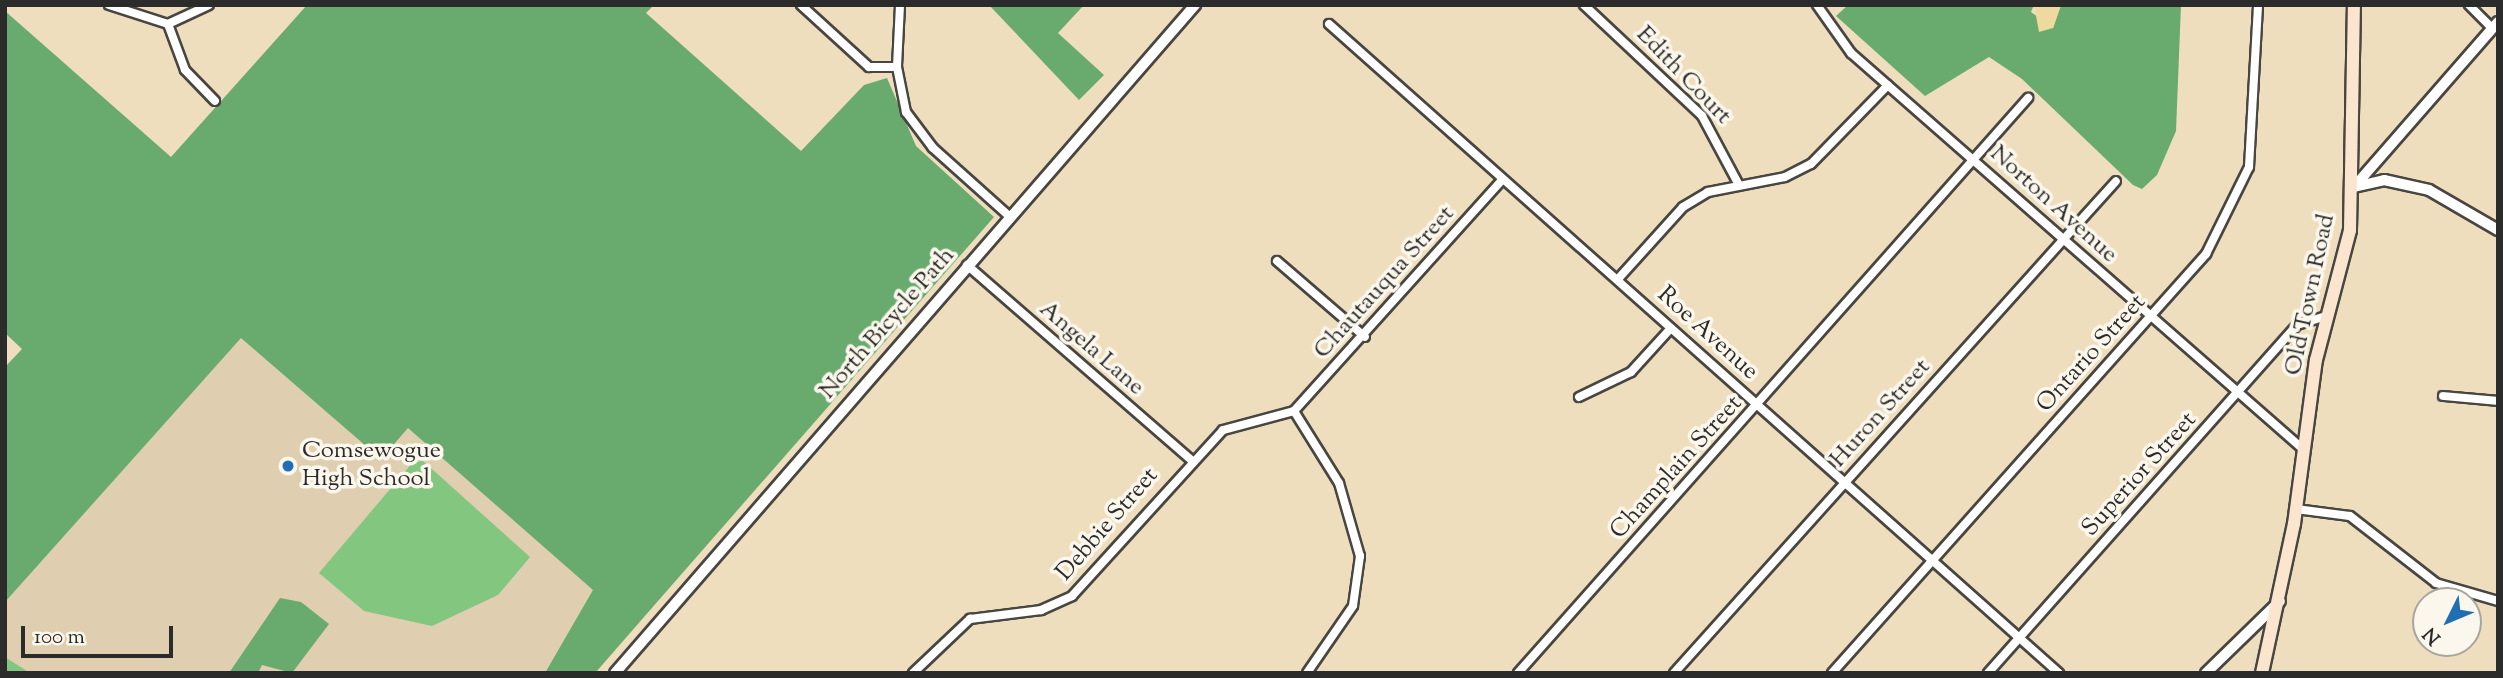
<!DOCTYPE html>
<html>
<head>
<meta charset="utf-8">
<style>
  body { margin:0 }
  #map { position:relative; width:2503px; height:678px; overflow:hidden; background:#eedebe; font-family:"Sorts Mill Goudy",serif }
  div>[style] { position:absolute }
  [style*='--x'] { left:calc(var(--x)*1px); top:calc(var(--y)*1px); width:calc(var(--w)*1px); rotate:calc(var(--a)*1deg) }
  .built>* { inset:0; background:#e0ceb1 }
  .green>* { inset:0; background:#82c67f }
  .forest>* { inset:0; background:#69ab6e }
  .sand>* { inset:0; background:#eeda9e }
  .roads { filter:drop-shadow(2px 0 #484641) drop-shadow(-2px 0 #484641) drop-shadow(0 2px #484641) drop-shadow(0 -2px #484641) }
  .minor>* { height:8px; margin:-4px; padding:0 4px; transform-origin:4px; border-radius:4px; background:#fff }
  .tertiary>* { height:10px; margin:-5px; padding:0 5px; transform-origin:5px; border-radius:5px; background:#fff }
  .secondary>* { height:12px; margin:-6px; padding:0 6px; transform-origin:6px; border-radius:6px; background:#fbe5cf }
  .dots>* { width:19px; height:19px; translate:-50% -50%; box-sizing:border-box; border:4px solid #fbf7ec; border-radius:50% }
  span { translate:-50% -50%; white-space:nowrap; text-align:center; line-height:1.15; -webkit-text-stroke:7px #fbf7ec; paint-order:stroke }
  .street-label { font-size:24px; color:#2b2b2b }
  .poi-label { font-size:24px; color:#2b2b2b }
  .left { translate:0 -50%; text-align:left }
  .frame { position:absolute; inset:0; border:7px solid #2b2b2b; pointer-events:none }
  .north { position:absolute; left:2412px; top:587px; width:70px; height:70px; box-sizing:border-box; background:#fbf7ec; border:2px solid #a8a59f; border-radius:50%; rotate:227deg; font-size:19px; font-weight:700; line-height:28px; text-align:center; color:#2b2b2b }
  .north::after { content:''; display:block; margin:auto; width:24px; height:32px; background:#1f6fb2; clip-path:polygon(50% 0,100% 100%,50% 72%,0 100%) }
  .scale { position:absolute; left:21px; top:626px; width:152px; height:32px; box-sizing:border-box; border:4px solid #2b2b2b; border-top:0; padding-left:9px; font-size:21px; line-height:24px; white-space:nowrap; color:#2b2b2b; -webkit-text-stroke:5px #fbf7ec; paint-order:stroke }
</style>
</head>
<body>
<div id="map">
  <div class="built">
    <i style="clip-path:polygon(264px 284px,642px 619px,596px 673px,5px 673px,5px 585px)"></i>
  </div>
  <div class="green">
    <i style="clip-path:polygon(423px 461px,530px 557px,498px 595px,432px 626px,364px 611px,319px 573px,413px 462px)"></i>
    <i style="clip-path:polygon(5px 657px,30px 673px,5px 673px)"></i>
  </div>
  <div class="forest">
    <i style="clip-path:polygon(307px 5px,654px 5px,646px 13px,801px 151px,864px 85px,887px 78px,916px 146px,994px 217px,595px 673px,545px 673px,593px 590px,408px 428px,381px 459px,241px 338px,5px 602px,5px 367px,22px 349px,5px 333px,5px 11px,171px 157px)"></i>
    <i style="clip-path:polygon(989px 5px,1084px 5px,1058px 33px,1104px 75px,1079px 100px)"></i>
    <i style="clip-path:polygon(1848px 5px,2034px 5px,2031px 12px,2053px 28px,2061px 5px,2181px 5px,2176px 131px,2157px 175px,2142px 189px,2133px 185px,2022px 79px,1989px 57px,1925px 96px,1836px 16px)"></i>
    <i style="clip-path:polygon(280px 598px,301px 602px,329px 624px,292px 673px,262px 665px,258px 673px,229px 673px)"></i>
  </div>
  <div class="sand">
    <i style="clip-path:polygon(2034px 5px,2061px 5px,2053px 28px,2039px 32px)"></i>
  </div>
  <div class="roads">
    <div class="minor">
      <i style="--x:109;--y:5;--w:62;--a:17.9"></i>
      <i style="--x:168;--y:24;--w:45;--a:-24.9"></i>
      <i style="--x:801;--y:5;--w:92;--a:42.4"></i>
      <i style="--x:869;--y:67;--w:28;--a:0"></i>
      <i style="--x:900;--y:5;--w:62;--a:92.8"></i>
      <i style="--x:897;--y:67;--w:46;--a:78.7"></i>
      <i style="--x:906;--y:112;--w:45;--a:53.1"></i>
      <i style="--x:933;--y:148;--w:101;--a:41.8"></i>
      <i style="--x:1584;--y:5;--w:162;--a:43.2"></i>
      <i style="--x:1702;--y:116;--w:78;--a:61.8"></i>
      <i style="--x:1817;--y:5;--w:59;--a:54.7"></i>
      <i style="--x:1851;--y:53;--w:602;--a:41.23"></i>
      <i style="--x:2469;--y:5;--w:33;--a:45"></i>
      <i style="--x:168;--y:24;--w:49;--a:69.7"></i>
      <i style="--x:185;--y:70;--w:43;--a:45.9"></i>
      <i style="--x:1329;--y:24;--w:977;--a:41.64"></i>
      <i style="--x:1277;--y:261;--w:116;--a:40.8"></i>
      <i style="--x:967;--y:265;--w:297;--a:41"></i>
      <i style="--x:1618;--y:279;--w:97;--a:-47.9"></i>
      <i style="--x:1683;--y:207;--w:29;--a:-31"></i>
      <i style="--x:1708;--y:192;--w:78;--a:-11"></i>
      <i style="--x:1785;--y:177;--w:29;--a:-27"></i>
      <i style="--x:1811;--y:164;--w:110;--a:-45.7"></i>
      <i style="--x:2443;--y:396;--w:55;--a:5.2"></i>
      <i style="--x:1579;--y:397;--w:58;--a:-25.7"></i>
      <i style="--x:1631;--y:372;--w:59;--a:-47.7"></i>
      <i style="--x:1294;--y:411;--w:312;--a:-48"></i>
      <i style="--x:1294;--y:411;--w:85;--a:58"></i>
      <i style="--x:1339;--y:483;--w:76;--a:74"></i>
      <i style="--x:1360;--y:556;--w:50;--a:98"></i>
      <i style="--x:1353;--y:606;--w:81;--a:124.5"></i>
      <i style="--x:2296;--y:509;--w:54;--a:7.4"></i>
      <i style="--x:2350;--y:516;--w:109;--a:37.9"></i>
      <i style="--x:2436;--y:583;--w:65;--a:16.2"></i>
      <i style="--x:913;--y:673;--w:79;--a:-43.5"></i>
      <i style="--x:970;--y:619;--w:72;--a:-7.2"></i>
      <i style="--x:1041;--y:610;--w:34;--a:-24"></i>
      <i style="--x:1072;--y:596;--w:224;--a:-47.7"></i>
      <i style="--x:1223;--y:430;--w:73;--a:-15"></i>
      <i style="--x:1518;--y:673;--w:769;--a:-48.43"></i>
      <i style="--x:1674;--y:673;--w:661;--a:-48.06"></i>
      <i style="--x:1832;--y:673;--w:562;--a:-48.25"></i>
      <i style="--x:2206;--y:254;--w:97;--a:-63.7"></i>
      <i style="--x:2249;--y:167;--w:162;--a:-86.8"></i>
      <i style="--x:1988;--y:673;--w:465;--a:-48.4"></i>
      <i style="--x:2297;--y:325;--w:31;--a:-17"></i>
    </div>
    <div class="tertiary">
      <i style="--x:2354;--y:187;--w:219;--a:-48.9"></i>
      <i style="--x:2354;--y:187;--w:31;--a:-13"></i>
      <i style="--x:2384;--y:180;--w:46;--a:12.5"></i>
      <i style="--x:2429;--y:190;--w:80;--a:30.1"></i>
      <i style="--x:615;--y:673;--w:885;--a:-49.03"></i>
      <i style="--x:2206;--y:673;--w:103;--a:-44.2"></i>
    </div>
    <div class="secondary">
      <i style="--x:2262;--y:673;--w:152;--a:-77.9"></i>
      <i style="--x:2294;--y:524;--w:165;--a:-82.4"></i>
      <i style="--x:2316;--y:360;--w:134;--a:-75.3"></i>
      <i style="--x:2350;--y:230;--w:225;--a:-89"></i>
    </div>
  </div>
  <div class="dots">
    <i style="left:288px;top:466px;background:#1f6fb2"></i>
  </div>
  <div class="street-label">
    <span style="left:1683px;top:76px;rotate:46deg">Edith Court</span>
    <span style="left:2053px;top:205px;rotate:42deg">Norton Avenue</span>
    <span style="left:1385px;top:283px;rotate:-48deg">Chautauqua Street</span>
    <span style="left:2311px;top:295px;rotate:-78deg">Old Town Road</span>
    <span style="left:888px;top:324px;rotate:-49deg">North Bicycle Path</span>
    <span style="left:1707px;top:334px;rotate:42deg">Roe Avenue</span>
    <span style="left:1091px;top:349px;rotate:41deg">Angela Lane</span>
    <span style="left:2092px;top:354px;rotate:-48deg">Ontario Street</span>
    <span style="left:1881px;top:414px;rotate:-48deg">Huron Street</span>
    <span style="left:1677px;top:468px;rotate:-48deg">Champlain Street</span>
    <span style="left:2140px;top:475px;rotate:-48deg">Superior Street</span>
    <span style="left:1108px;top:525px;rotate:-49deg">Debbie Street</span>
  </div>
  <div class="poi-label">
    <span class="left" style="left:302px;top:466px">Comsewogue<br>High School</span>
  </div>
  <div class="frame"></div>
  <div class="north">N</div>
  <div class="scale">100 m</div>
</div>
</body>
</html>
